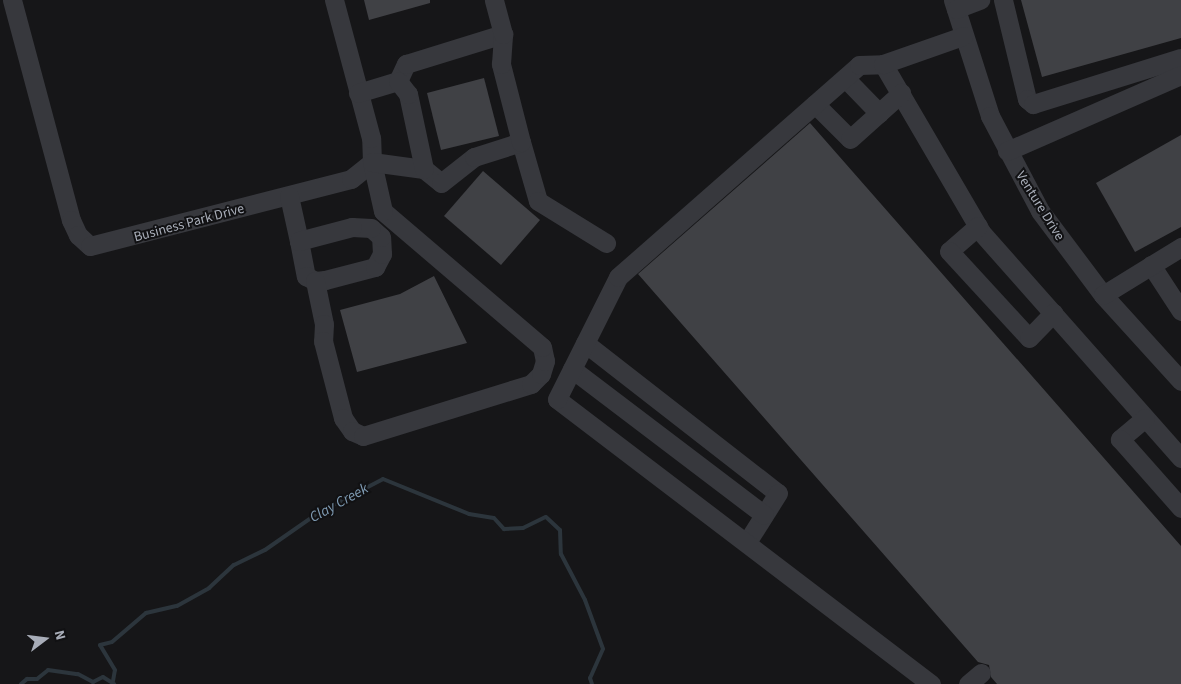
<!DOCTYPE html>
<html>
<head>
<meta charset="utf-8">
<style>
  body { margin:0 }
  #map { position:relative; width:1181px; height:684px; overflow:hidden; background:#161618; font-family:"Source Sans 3",sans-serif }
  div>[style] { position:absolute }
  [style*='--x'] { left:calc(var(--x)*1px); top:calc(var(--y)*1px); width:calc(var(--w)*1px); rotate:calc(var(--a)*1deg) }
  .stream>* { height:4px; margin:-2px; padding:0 2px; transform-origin:2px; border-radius:2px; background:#2c353c }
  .building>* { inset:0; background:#404145 }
  .minor>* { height:19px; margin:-9.5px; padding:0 9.5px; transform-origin:9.5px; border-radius:9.5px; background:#37383d }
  span { translate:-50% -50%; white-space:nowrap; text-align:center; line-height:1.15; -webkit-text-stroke:4px #111113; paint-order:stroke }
  .street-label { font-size:14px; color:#a8adb8 }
  .water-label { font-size:15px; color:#7f9bb3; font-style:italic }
  .north { position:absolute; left:20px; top:614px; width:50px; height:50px; -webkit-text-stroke:4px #111113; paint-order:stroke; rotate:75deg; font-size:14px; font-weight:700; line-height:20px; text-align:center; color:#a8adb8 }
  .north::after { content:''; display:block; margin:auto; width:18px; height:22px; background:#a8adb8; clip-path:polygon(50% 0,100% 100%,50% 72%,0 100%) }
</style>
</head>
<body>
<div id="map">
  <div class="stream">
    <i style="--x:113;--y:681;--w:11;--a:-80"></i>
    <i style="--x:115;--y:670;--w:29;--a:-121"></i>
    <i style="--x:100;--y:645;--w:12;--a:-14"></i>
    <i style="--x:112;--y:642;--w:45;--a:-40.5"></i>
    <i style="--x:146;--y:613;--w:32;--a:-13"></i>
    <i style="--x:177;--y:606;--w:37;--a:-29"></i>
    <i style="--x:209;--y:588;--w:34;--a:-43"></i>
    <i style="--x:234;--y:565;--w:34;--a:-26"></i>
    <i style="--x:265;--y:550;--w:65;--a:-34.9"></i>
    <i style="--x:318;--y:513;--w:73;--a:-27.6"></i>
    <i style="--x:383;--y:479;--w:93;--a:22.1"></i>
    <i style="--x:469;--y:514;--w:25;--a:9"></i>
    <i style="--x:494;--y:518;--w:15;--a:48"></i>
    <i style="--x:504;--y:529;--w:19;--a:-3"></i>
    <i style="--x:523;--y:528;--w:25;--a:-26"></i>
    <i style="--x:546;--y:517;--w:19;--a:43"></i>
    <i style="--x:560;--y:530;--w:24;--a:88"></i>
    <i style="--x:561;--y:554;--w:52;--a:62.4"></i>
    <i style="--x:585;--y:600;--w:52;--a:69.8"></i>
    <i style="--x:603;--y:649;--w:32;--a:114"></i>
    <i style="--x:590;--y:678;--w:6;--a:72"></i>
    <i style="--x:21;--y:684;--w:8;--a:-40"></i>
    <i style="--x:27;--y:679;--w:10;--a:0"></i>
    <i style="--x:37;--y:679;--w:14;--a:-39"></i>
    <i style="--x:48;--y:670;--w:30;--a:8"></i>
    <i style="--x:78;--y:674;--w:17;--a:28"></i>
    <i style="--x:93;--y:682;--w:11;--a:-27"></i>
    <i style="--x:103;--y:677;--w:13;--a:32"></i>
  </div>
  <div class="building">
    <i style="clip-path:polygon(364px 0,430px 0,430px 3px,369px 20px)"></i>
    <i style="clip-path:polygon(1021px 0,1181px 0,1181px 38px,1042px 77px)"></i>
    <i style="clip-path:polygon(484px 78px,499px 136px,441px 150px,427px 93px)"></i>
    <i style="clip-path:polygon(810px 123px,1181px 546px,1181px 684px,997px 684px,991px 677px,989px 665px,978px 662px,638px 274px)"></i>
    <i style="clip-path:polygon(1181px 135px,1181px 227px,1135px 252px,1096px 183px)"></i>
    <i style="clip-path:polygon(483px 171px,540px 220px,501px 265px,444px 216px)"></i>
    <i style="clip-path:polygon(434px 276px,467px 343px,357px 372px,340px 310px,400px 294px)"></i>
  </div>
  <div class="minor">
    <i style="--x:12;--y:0;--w:228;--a:75"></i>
    <i style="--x:71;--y:220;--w:17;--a:65"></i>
    <i style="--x:78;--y:235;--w:16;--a:43"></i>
    <i style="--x:90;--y:246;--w:269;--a:-14.4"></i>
    <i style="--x:351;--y:179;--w:27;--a:-39"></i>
    <i style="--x:372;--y:162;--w:24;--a:-92"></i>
    <i style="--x:371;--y:138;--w:143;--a:-105"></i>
    <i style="--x:953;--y:0;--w:122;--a:72.3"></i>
    <i style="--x:990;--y:116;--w:107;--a:62.2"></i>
    <i style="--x:1040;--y:211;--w:105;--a:53.1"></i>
    <i style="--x:1103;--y:295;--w:116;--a:47.8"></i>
    <i style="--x:1003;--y:0;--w:102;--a:76.4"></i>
    <i style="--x:1027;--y:99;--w:8;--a:40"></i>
    <i style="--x:1033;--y:104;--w:155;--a:-17.3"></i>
    <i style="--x:956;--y:9;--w:26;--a:-21"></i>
    <i style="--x:883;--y:64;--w:194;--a:59.7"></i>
    <i style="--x:981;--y:232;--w:302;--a:48.5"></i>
    <i style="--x:845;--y:78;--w:49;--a:45.8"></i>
    <i style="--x:358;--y:93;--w:42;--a:-16.7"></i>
    <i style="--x:398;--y:81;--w:19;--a:-65"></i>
    <i style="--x:406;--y:64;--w:102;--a:-17.2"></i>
    <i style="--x:815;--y:104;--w:49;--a:45"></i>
    <i style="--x:850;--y:139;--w:69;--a:-42"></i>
    <i style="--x:521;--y:142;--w:61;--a:73.9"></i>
    <i style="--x:538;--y:201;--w:80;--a:31.7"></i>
    <i style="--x:1007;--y:151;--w:190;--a:-23.6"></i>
    <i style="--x:424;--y:169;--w:22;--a:39"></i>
    <i style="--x:441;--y:183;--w:42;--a:-38.2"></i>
    <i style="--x:474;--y:157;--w:49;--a:-17.7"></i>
    <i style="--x:521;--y:142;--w:81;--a:-104.4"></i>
    <i style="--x:501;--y:64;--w:30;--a:-86"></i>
    <i style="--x:503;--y:34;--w:35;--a:-105"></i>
    <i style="--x:289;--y:196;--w:46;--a:77.5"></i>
    <i style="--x:299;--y:241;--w:36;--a:79"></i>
    <i style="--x:306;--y:276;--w:10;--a:29"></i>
    <i style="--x:315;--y:281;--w:10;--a:-6"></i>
    <i style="--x:325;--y:280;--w:52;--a:-14.6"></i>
    <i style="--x:375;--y:267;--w:15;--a:-62"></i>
    <i style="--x:382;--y:254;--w:17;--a:-93"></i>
    <i style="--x:381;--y:237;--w:13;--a:-138"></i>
    <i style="--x:371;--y:228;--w:19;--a:-177"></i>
    <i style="--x:352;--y:227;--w:55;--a:165.2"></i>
    <i style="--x:978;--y:226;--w:38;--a:139"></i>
    <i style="--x:949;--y:251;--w:118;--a:47.4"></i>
    <i style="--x:1029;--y:338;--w:35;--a:-46"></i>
    <i style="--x:1151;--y:265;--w:55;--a:56.9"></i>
    <i style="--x:315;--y:281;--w:44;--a:78.2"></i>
    <i style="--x:324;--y:324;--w:17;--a:93"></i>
    <i style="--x:323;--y:341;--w:80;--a:75.4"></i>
    <i style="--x:343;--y:418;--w:16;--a:55"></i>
    <i style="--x:352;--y:431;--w:12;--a:24"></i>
    <i style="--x:363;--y:436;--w:176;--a:-17.2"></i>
    <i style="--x:531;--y:384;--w:14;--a:-45"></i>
    <i style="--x:541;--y:374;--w:14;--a:-73"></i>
    <i style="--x:545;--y:361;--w:14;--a:-102"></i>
    <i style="--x:542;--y:347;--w:209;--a:-139.5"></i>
    <i style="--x:383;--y:211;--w:50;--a:-102.7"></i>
    <i style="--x:372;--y:162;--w:52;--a:7.7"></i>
    <i style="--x:424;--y:169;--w:77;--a:-102"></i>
    <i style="--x:408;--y:94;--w:16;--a:-128"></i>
    <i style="--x:1103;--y:295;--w:92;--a:-31.6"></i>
    <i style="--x:585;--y:343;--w:244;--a:37.9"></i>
    <i style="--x:778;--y:493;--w:58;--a:122.3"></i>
    <i style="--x:572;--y:369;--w:241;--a:37.2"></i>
    <i style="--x:1145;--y:418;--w:33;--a:140"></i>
    <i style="--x:1120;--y:439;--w:92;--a:48.5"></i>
    <i style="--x:931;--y:684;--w:470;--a:-142.7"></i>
    <i style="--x:557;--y:399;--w:136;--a:-63.4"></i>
    <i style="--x:618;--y:277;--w:321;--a:-41.3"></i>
    <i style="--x:859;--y:65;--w:24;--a:-2"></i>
    <i style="--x:883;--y:64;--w:85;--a:-19.3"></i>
    <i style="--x:968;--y:684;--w:17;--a:-40"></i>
  </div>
  <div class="street-label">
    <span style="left:1040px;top:206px;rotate:58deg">Venture Drive</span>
    <span style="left:189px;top:223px;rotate:-15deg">Business Park Drive</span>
  </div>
  <div class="water-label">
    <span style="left:339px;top:503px;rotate:-29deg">Clay Creek</span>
  </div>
  <div class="north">N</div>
</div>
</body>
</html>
